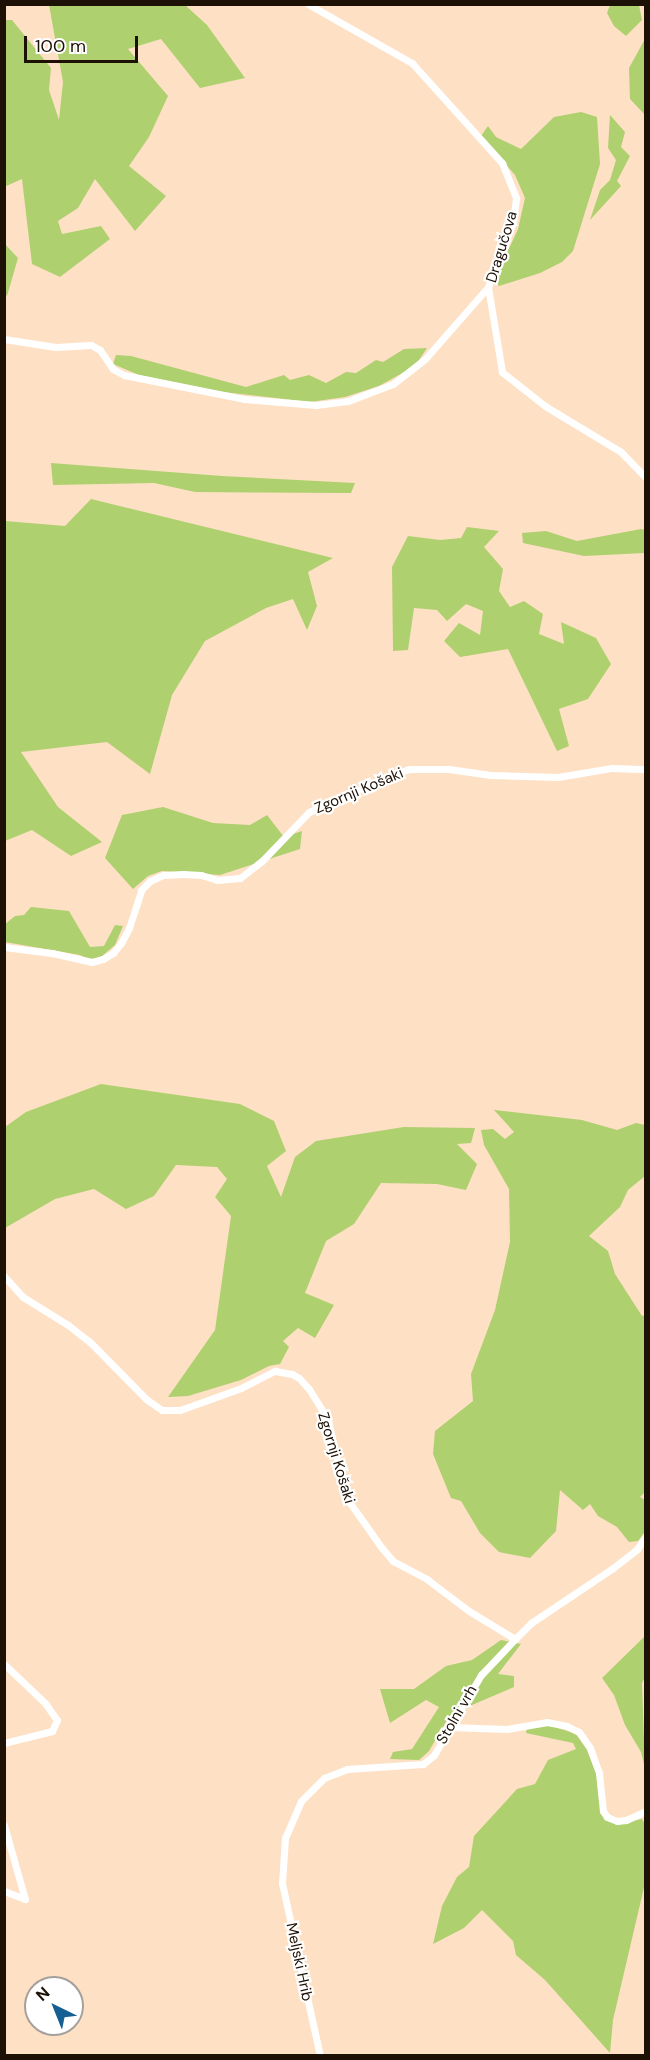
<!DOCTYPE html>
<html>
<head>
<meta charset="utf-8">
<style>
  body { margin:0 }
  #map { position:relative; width:650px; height:2060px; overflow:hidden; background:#fee0c5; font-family:"DM Sans",sans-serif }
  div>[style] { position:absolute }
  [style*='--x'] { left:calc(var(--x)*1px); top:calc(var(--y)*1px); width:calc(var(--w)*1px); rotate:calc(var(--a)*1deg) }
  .green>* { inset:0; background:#aed06e }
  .street>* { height:7px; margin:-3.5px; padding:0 3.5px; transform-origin:3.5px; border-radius:3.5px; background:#fff }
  span { translate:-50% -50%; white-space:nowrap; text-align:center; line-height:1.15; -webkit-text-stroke:4.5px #fff; paint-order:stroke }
  .street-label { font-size:15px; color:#1d1105 }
  .frame { position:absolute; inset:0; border:6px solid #1d1105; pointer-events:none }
  .north { position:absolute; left:24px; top:1976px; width:60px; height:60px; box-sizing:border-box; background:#fff; border:2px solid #a5a09b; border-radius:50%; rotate:317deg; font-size:16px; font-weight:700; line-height:24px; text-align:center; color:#1d1105 }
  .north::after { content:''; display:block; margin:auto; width:21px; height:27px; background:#155f93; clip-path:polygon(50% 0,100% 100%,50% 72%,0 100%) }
  .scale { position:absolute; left:24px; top:36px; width:114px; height:27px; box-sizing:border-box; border:3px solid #1d1105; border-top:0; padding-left:8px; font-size:18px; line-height:21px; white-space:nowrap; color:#1d1105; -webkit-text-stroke:4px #fff; paint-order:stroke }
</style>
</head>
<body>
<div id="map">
  <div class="green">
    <i style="clip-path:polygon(49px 5px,185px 5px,207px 25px,245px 78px,200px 88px,161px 39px,128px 49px,168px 96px,149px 137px,129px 166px,166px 196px,135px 231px,95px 179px,78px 208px,58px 221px,62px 234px,101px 226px,110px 239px,60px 277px,32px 264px,22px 179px,4px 187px,5px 20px,12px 20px,51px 68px,49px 90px,59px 120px,63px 82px)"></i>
    <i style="clip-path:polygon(610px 5px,639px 5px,642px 20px,626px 36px,614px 26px,607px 13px)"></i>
    <i style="clip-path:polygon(645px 39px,645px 115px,630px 99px,629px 68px)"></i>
    <i style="clip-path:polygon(581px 112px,597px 117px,600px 164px,573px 251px,562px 262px,540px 273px,499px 286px,494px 281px,518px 229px,525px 198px,515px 175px,481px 136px,488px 126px,496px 137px,521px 149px,554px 117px)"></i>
    <i style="clip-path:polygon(610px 115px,625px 132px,621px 147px,630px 156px,617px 181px,621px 186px,590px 220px,600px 190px,610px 180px,616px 160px,608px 148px)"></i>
    <i style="clip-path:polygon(4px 243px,18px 258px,7px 296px,5px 294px)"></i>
    <i style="clip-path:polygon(427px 348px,415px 366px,379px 386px,345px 397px,310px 402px,214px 391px,139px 375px,113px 364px,116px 355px,131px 356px,246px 387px,284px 375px,290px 380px,309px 375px,326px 383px,346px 372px,356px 373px,376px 360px,383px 362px,404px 349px)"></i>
    <i style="clip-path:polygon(51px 463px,222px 476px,355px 483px,351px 493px,195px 492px,154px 483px,53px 485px)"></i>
    <i style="clip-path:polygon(91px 499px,333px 558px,308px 572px,317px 606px,307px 630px,293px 599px,266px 608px,205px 641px,172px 695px,150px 774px,107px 742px,21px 752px,58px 807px,102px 842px,71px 856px,32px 830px,5px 841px,5px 521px,65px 526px)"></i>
    <i style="clip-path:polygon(467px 527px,499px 531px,484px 547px,503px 569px,499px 591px,510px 607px,524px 601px,543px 614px,539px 634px,564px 644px,561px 622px,596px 638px,611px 664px,588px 699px,559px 709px,569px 746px,557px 751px,508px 649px,460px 657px,444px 641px,459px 623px,480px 635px,483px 611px,466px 604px,447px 621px,437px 610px,414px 608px,408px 650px,393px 651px,392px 567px,408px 536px,440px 540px,461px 538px)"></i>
    <i style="clip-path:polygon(641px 529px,645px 530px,645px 553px,584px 556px,523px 543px,522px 533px,546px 531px,577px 541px)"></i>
    <i style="clip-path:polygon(163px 807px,213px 823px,250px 825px,267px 815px,284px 837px,302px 831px,300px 849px,220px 875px,162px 871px,148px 876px,133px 889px,105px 858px,122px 815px)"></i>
    <i style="clip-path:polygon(31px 907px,69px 911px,90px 947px,104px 946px,115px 925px,123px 926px,115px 945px,102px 956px,90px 960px,80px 955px,5px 942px,4px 925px,15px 916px,24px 915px)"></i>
    <i style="clip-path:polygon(101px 1084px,240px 1104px,274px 1121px,286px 1151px,267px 1166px,281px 1197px,295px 1157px,316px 1141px,404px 1127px,475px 1128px,471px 1143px,457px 1144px,477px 1164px,466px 1190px,437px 1184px,381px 1183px,354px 1224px,326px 1241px,305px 1293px,334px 1305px,315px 1338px,298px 1328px,283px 1341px,289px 1347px,280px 1364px,269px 1366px,241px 1380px,188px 1396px,168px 1397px,215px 1330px,231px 1216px,215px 1197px,227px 1179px,217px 1167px,176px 1165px,154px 1196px,126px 1209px,94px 1189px,55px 1199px,5px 1228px,5px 1127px,26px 1112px)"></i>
    <i style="clip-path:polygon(494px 1110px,582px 1120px,617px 1130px,636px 1123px,645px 1125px,645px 1176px,628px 1190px,620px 1207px,589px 1236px,608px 1251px,615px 1274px,642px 1316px,645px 1315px,646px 1491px,640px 1497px,645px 1500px,646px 1530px,638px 1541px,629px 1542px,617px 1527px,598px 1516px,590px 1504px,583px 1510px,560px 1490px,556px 1531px,530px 1558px,499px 1552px,480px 1533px,461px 1501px,451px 1498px,433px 1454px,435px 1431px,473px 1401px,471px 1374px,495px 1310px,510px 1242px,509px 1189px,484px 1145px,481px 1130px,493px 1129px,505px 1139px,514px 1132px)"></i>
    <i style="clip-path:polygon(645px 1636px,645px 1677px,642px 1683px,645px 1768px,641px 1752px,625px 1725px,614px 1695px,602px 1678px)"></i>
    <i style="clip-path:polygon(501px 1640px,521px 1644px,498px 1674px,514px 1676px,514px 1687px,472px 1705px,447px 1720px,429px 1751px,419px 1760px,390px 1759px,393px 1752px,412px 1749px,439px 1707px,426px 1700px,390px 1723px,380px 1689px,414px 1689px,446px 1666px,472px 1660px)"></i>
    <i style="clip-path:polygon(546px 1724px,576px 1734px,587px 1750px,596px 1773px,606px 1820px,616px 1824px,642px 1819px,645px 1824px,645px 1883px,613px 2020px,610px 2053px,545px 1980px,516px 1955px,513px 1941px,482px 1910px,464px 1928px,433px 1944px,442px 1906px,457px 1877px,469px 1867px,474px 1836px,517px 1789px,535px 1784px,548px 1760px,576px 1749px,573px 1743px,526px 1733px,527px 1728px)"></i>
  </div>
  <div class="street">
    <i style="--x:308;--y:4;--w:120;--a:29.6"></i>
    <i style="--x:412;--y:63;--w:135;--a:48"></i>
    <i style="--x:502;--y:163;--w:38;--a:68"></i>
    <i style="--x:516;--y:198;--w:24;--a:97"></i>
    <i style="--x:513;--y:222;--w:70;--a:111"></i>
    <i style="--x:488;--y:287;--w:86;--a:80.6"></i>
    <i style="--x:502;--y:372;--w:55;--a:38.3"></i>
    <i style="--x:545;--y:406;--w:89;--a:31.2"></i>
    <i style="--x:621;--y:452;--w:36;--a:46"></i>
    <i style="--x:4;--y:339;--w:52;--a:8.9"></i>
    <i style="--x:55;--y:347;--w:36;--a:-3"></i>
    <i style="--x:91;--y:345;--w:10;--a:29"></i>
    <i style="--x:100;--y:350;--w:23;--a:56"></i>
    <i style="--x:113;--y:369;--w:13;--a:29"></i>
    <i style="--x:124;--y:375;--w:122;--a:11.3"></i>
    <i style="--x:244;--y:399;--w:72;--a:4.8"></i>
    <i style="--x:316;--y:405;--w:32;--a:-7"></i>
    <i style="--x:348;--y:401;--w:48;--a:-20.7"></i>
    <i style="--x:393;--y:384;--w:41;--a:-38"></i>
    <i style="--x:425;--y:359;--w:96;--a:-48.8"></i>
    <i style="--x:4;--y:947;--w:48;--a:7.1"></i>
    <i style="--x:52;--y:953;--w:41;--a:12.7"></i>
    <i style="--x:92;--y:962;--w:11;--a:-15"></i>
    <i style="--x:103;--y:959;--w:12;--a:-31"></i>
    <i style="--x:113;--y:953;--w:13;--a:-51"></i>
    <i style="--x:121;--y:943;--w:17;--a:-62"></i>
    <i style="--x:129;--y:928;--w:40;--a:-72"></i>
    <i style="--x:141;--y:890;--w:13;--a:-45"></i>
    <i style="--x:150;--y:881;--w:14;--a:-25"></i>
    <i style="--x:163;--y:875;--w:20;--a:-3"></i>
    <i style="--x:183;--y:874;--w:18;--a:3"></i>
    <i style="--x:201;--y:875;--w:17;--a:17"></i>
    <i style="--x:217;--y:880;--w:23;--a:-5"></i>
    <i style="--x:240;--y:878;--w:28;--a:-38"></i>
    <i style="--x:262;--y:861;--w:68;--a:-46.2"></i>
    <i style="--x:309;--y:812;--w:87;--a:-24.5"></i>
    <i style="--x:388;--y:776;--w:22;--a:-18"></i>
    <i style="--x:409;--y:769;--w:40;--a:0"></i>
    <i style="--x:449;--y:769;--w:42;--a:8.1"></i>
    <i style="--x:491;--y:775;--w:67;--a:1.7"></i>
    <i style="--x:558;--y:777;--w:55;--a:-9.5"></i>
    <i style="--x:612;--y:768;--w:34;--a:2"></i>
    <i style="--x:4;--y:1276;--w:28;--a:48"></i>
    <i style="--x:23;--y:1297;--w:53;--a:31.9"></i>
    <i style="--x:68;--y:1325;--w:28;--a:38"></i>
    <i style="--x:90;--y:1342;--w:80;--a:45.5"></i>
    <i style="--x:146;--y:1399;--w:19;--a:35"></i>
    <i style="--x:162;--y:1410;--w:18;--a:0"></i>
    <i style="--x:180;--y:1410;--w:65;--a:-19.8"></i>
    <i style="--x:241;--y:1388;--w:38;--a:-27"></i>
    <i style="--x:275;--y:1371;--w:17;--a:10"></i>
    <i style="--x:292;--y:1374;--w:8;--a:30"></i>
    <i style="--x:299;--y:1378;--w:15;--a:48"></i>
    <i style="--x:309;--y:1389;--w:36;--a:58"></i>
    <i style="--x:328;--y:1420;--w:78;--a:77.4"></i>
    <i style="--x:345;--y:1496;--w:64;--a:54.6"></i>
    <i style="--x:382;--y:1548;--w:17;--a:50"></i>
    <i style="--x:393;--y:1561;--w:40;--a:28"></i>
    <i style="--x:428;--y:1580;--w:51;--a:37.1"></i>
    <i style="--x:469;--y:1611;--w:54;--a:31.3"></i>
    <i style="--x:4;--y:1664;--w:57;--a:43.6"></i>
    <i style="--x:45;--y:1703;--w:21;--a:55"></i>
    <i style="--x:57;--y:1720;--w:12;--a:114"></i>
    <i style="--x:52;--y:1731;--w:49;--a:166"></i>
    <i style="--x:450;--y:1727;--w:57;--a:2"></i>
    <i style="--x:507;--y:1729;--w:41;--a:-9.9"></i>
    <i style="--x:547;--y:1722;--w:20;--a:11"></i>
    <i style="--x:567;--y:1726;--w:13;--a:27"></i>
    <i style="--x:579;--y:1732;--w:19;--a:55"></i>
    <i style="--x:590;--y:1748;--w:27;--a:70"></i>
    <i style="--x:599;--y:1773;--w:38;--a:84"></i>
    <i style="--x:603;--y:1811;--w:7;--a:56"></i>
    <i style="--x:607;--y:1817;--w:11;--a:22"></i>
    <i style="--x:617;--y:1821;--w:9;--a:-6"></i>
    <i style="--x:626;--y:1820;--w:22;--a:-24"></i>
    <i style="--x:4;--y:1825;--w:77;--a:74.2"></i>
    <i style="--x:25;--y:1899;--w:22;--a:-159"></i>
    <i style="--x:320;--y:2056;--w:177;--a:-102.4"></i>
    <i style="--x:282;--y:1883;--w:45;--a:-86.2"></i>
    <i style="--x:285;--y:1838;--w:40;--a:-66.6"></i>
    <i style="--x:301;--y:1801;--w:33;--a:-45"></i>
    <i style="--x:324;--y:1778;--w:25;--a:-21"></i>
    <i style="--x:347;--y:1769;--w:76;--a:-3.8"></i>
    <i style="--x:423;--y:1764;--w:14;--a:-39"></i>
    <i style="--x:434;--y:1755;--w:93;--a:-59.6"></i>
    <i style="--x:481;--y:1675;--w:50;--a:-46.6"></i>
    <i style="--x:515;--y:1639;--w:23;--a:-45"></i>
    <i style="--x:531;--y:1623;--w:99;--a:-33.9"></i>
    <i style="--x:613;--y:1568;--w:31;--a:-38"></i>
    <i style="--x:637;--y:1549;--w:16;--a:-55"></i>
  </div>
  <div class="street-label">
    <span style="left:502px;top:247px;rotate:-73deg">Dragučova</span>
    <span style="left:359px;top:791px;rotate:-23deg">Zgornji Košaki</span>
    <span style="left:336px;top:1458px;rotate:73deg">Zgornji Košaki</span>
    <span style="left:457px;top:1715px;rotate:-60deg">Stolni vrh</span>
    <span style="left:299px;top:1962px;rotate:78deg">Meljski Hrib</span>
  </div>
  <div class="frame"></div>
  <div class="north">N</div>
  <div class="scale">100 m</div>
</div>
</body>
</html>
